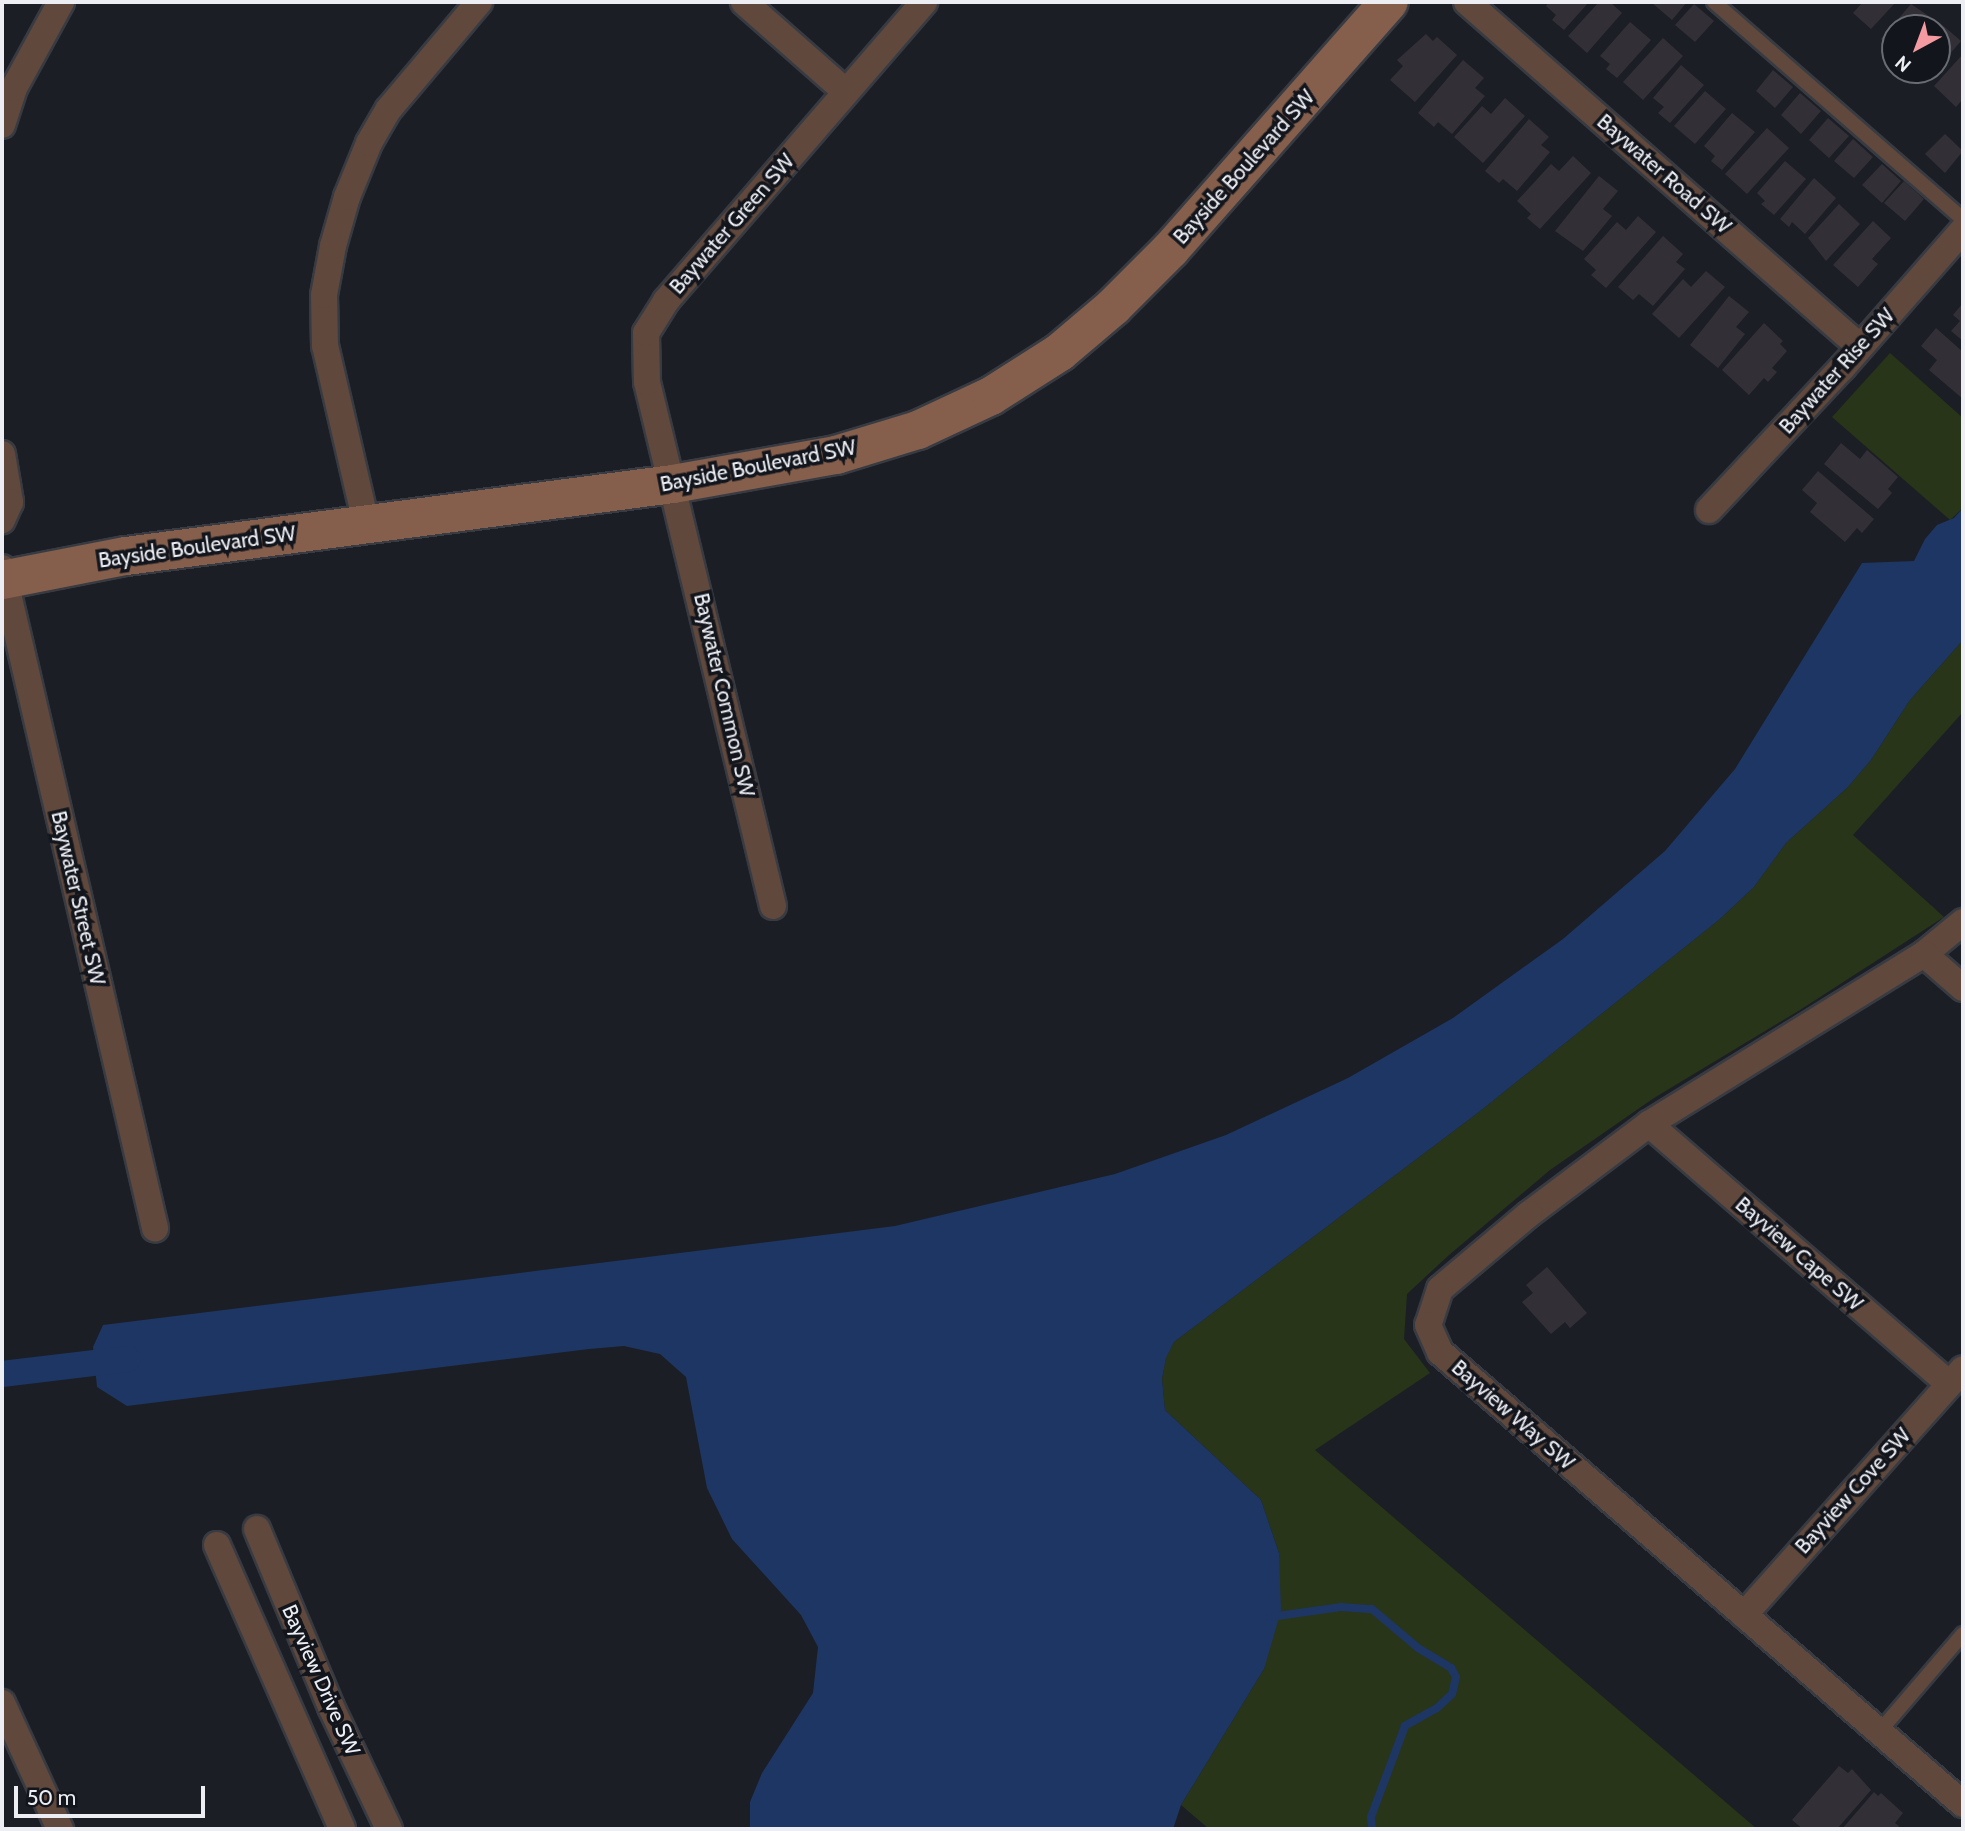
<!DOCTYPE html>
<html>
<head>
<meta charset="utf-8">
<style>
  body { margin:0 }
  #map { position:relative; width:1965px; height:1831px; overflow:hidden; background:#1b1e25; font-family:Cabin,sans-serif }
  div>[style] { position:absolute }
  [style*='--x'] { left:calc(var(--x)*1px); top:calc(var(--y)*1px); width:calc(var(--w)*1px); rotate:calc(var(--a)*1deg) }
  .green>* { inset:0; background:#283518 }
  .water>* { inset:0; background:#1e3663 }
  .stream>* { height:8px; margin:-4px; padding:0 4px; transform-origin:4px; border-radius:4px; background:#1e3663 }
  .canal>* { height:26px; margin:-13px; padding:0 13px; transform-origin:13px; border-radius:13px; background:#1e3663 }
  .building>* { inset:0; background:#332f37 }
  .roads { filter:drop-shadow(2px 0 #383b42) drop-shadow(-2px 0 #383b42) drop-shadow(0 2px #383b42) drop-shadow(0 -2px #383b42) }
  .lane>* { height:14px; margin:-7px; padding:0 7px; transform-origin:7px; border-radius:7px; background:#60483c }
  .street>* { height:26px; margin:-13px; padding:0 13px; transform-origin:13px; border-radius:13px; background:#60483c }
  .secondary>* { height:38px; margin:-19px; padding:0 19px; transform-origin:19px; border-radius:19px; background:#855f4c }
  span { translate:-50% -50%; white-space:nowrap; text-align:center; line-height:1.15; -webkit-text-stroke:7px #12151c; paint-order:stroke }
  .street-label { font-size:21px; color:#eceef3 }
  .frame { position:absolute; inset:0; border:4px solid #eceef3; pointer-events:none }
  .north { position:absolute; left:1881px; top:14px; width:70px; height:70px; box-sizing:border-box; background:#12151c; border:2px solid #696c72; border-radius:50%; rotate:221deg; font-size:19px; font-weight:700; line-height:28px; text-align:center; color:#eceef3 }
  .north::after { content:''; display:block; margin:auto; width:24px; height:32px; background:#f49aa0; clip-path:polygon(50% 0,100% 100%,50% 72%,0 100%) }
  .scale { position:absolute; left:14px; top:1786px; width:191px; height:32px; box-sizing:border-box; border:4px solid #eceef3; border-top:0; padding-left:9px; font-size:21px; line-height:24px; white-space:nowrap; color:#eceef3; -webkit-text-stroke:5px #12151c; paint-order:stroke }
</style>
</head>
<body>
<div id="map">
  <div class="green">
    <i style="clip-path:polygon(1890px 353px,1963px 418px,1963px 508px,1950px 520px,1832px 417px)"></i>
    <i style="clip-path:polygon(1963px 640px,1963px 712px,1853px 835px,1944px 917px,1800px 1010px,1654px 1098px,1550px 1170px,1449px 1255px,1407px 1294px,1404px 1339px,1430px 1373px,1315px 1450px,1757px 1829px,1209px 1829px,1181px 1805px,1264px 1669px,1279px 1553px,1261px 1500px,1165px 1410px,1162px 1379px,1166px 1357px,1174px 1342px,1479px 1112px,1720px 919px,1754px 887px,1786px 843px,1848px 787px,1871px 760px,1910px 700px)"></i>
  </div>
  <div class="water">
    <i style="clip-path:polygon(1963px 508px,1963px 640px,1910px 700px,1871px 760px,1848px 787px,1786px 843px,1754px 887px,1720px 919px,1479px 1112px,1174px 1342px,1166px 1358px,1162px 1379px,1165px 1410px,1261px 1500px,1279px 1553px,1281px 1611px,1264px 1669px,1181px 1805px,1173px 1829px,750px 1829px,750px 1802px,762px 1773px,813px 1693px,818px 1647px,801px 1615px,732px 1539px,707px 1488px,686px 1377px,660px 1354px,624px 1346px,589px 1349px,127px 1406px,97px 1387px,93px 1347px,103px 1325px,895px 1226px,1115px 1174px,1226px 1135px,1348px 1078px,1453px 1018px,1563px 939px,1665px 851px,1735px 769px,1862px 563px,1914px 561px,1925px 539px,1937px 525px,1954px 518px)"></i>
  </div>
  <div class="stream">
    <i style="--x:1270;--y:1617;--w:72;--a:-8"></i>
    <i style="--x:1341;--y:1607;--w:31;--a:4"></i>
    <i style="--x:1372;--y:1609;--w:60;--a:40.3"></i>
    <i style="--x:1418;--y:1648;--w:39;--a:31"></i>
    <i style="--x:1451;--y:1668;--w:10;--a:61"></i>
    <i style="--x:1456;--y:1677;--w:17;--a:103"></i>
    <i style="--x:1452;--y:1694;--w:21;--a:137"></i>
    <i style="--x:1437;--y:1708;--w:37;--a:151"></i>
    <i style="--x:1405;--y:1726;--w:97;--a:110.5"></i>
    <i style="--x:1371;--y:1817;--w:12;--a:85"></i>
  </div>
  <div class="canal">
    <i style="--x:2;--y:1374;--w:127;--a:-6.8"></i>
  </div>
  <div class="building">
    <i style="clip-path:polygon(1549px 2px,1589px 2px,1564px 30px,1552px 20px,1556px 15px,1546px 6px)"></i>
    <i style="clip-path:polygon(1599px 2px,1610px 2px,1622px 13px,1587px 53px,1568px 36px)"></i>
    <i style="clip-path:polygon(1651px 2px,1687px 2px,1672px 20px)"></i>
    <i style="clip-path:polygon(1863px 2px,1896px 2px,1871px 29px,1853px 13px)"></i>
    <i style="clip-path:polygon(1694px 4px,1714px 21px,1695px 42px,1675px 25px)"></i>
    <i style="clip-path:polygon(1911px 4px,1936px 21px,1930px 28px,1895px 28px,1895px 51px,1881px 39px)"></i>
    <i style="clip-path:polygon(1630px 22px,1651px 40px,1617px 78px,1606px 69px,1610px 64px,1600px 56px)"></i>
    <i style="clip-path:polygon(1940px 23px,1961px 41px,1937px 69px,1937px 27px)"></i>
    <i style="clip-path:polygon(1426px 34px,1433px 41px,1437px 37px,1457px 55px,1415px 102px,1390px 80px,1403px 66px,1397px 60px)"></i>
    <i style="clip-path:polygon(1663px 38px,1683px 56px,1643px 100px,1623px 82px)"></i>
    <i style="clip-path:polygon(1963px 54px,1963px 99px,1956px 107px,1934px 86px)"></i>
    <i style="clip-path:polygon(1463px 60px,1484px 78px,1475px 88px,1485px 96px,1452px 134px,1438px 122px,1434px 127px,1418px 113px)"></i>
    <i style="clip-path:polygon(1681px 65px,1704px 85px,1670px 123px,1658px 113px,1664px 107px,1653px 98px)"></i>
    <i style="clip-path:polygon(1773px 70px,1793px 87px,1775px 108px,1756px 91px)"></i>
    <i style="clip-path:polygon(1913px 70px,1936px 70px,1926px 81px)"></i>
    <i style="clip-path:polygon(1705px 91px,1726px 109px,1695px 144px,1674px 126px)"></i>
    <i style="clip-path:polygon(1800px 93px,1821px 111px,1801px 134px,1781px 115px)"></i>
    <i style="clip-path:polygon(1505px 98px,1525px 116px,1483px 163px,1454px 137px,1482px 106px,1491px 114px)"></i>
    <i style="clip-path:polygon(1732px 113px,1755px 132px,1722px 170px,1711px 161px,1715px 156px,1704px 146px)"></i>
    <i style="clip-path:polygon(1828px 118px,1849px 136px,1829px 158px,1809px 140px)"></i>
    <i style="clip-path:polygon(1529px 119px,1549px 137px,1541px 145px,1550px 152px,1517px 191px,1503px 179px,1499px 183px,1485px 171px)"></i>
    <i style="clip-path:polygon(1767px 128px,1789px 148px,1747px 194px,1725px 174px)"></i>
    <i style="clip-path:polygon(1945px 134px,1963px 151px,1945px 173px,1925px 154px)"></i>
    <i style="clip-path:polygon(1853px 139px,1873px 157px,1854px 178px,1834px 161px)"></i>
    <i style="clip-path:polygon(1573px 156px,1591px 173px,1540px 229px,1527px 218px,1531px 214px,1517px 201px,1551px 164px,1559px 171px)"></i>
    <i style="clip-path:polygon(1785px 161px,1806px 179px,1774px 215px,1761px 204px,1765px 201px,1757px 193px)"></i>
    <i style="clip-path:polygon(1882px 164px,1901px 181px,1882px 203px,1862px 185px)"></i>
    <i style="clip-path:polygon(1599px 176px,1618px 191px,1603px 209px,1612px 216px,1583px 251px,1555px 231px)"></i>
    <i style="clip-path:polygon(1814px 178px,1836px 198px,1805px 234px,1792px 222px,1789px 227px,1780px 219px)"></i>
    <i style="clip-path:polygon(1904px 181px,1924px 199px,1905px 221px,1884px 203px)"></i>
    <i style="clip-path:polygon(1839px 204px,1860px 224px,1826px 261px,1808px 238px)"></i>
    <i style="clip-path:polygon(1638px 216px,1656px 232px,1606px 288px,1591px 275px,1596px 270px,1584px 259px,1617px 222px,1626px 230px)"></i>
    <i style="clip-path:polygon(1873px 221px,1891px 238px,1872px 259px,1878px 264px,1858px 287px,1833px 265px)"></i>
    <i style="clip-path:polygon(1663px 236px,1683px 254px,1676px 262px,1685px 269px,1653px 306px,1639px 294px,1633px 300px,1618px 287px)"></i>
    <i style="clip-path:polygon(1706px 271px,1725px 287px,1679px 338px,1652px 314px,1683px 279px,1691px 287px)"></i>
    <i style="clip-path:polygon(1729px 296px,1749px 312px,1736px 327px,1745px 334px,1718px 368px,1690px 345px)"></i>
    <i style="clip-path:polygon(1963px 303px,1963px 341px,1951px 331px,1960px 321px,1953px 315px)"></i>
    <i style="clip-path:polygon(1764px 323px,1783px 341px,1780px 344px,1787px 351px,1772px 368px,1777px 372px,1768px 382px,1764px 378px,1749px 395px,1722px 370px)"></i>
    <i style="clip-path:polygon(1936px 328px,1963px 352px,1963px 399px,1929px 370px,1937px 360px,1921px 346px)"></i>
    <i style="clip-path:polygon(1841px 443px,1860px 459px,1867px 450px,1898px 477px,1888px 489px,1892px 493px,1878px 509px,1824px 464px)"></i>
    <i style="clip-path:polygon(1818px 471px,1874px 519px,1862px 533px,1857px 528px,1845px 542px,1810px 512px,1817px 503px,1802px 490px)"></i>
    <i style="clip-path:polygon(1547px 1267px,1587px 1313px,1570px 1328px,1565px 1322px,1551px 1334px,1522px 1302px,1533px 1293px,1526px 1285px)"></i>
    <i style="clip-path:polygon(1839px 1766px,1848px 1773px,1852px 1769px,1871px 1790px,1837px 1829px,1803px 1829px,1792px 1820px)"></i>
    <i style="clip-path:polygon(1874px 1792px,1878px 1796px,1881px 1793px,1903px 1813px,1895px 1823px,1899px 1826px,1897px 1829px,1842px 1829px)"></i>
  </div>
  <div class="roads">
    <div class="lane">
      <i style="--x:1714;--y:2;--w:330;--a:41.1"></i>
      <i style="--x:1879;--y:1732;--w:129;--a:-49.4"></i>
    </div>
    <div class="street">
      <i style="--x:744;--y:2;--w:136;--a:41.4"></i>
      <i style="--x:1467;--y:2;--w:523;--a:41.28"></i>
      <i style="--x:2;--y:125;--w:39;--a:-72"></i>
      <i style="--x:14;--y:88;--w:98;--a:-61.3"></i>
      <i style="--x:2;--y:454;--w:49;--a:80.5"></i>
      <i style="--x:10;--y:502;--w:20;--a:114"></i>
      <i style="--x:1709;--y:510;--w:196;--a:-46.9"></i>
      <i style="--x:1843;--y:367;--w:182;--a:-48.8"></i>
      <i style="--x:366;--y:523;--w:182;--a:-103"></i>
      <i style="--x:325;--y:346;--w:51;--a:-91.1"></i>
      <i style="--x:324;--y:295;--w:50;--a:-79.6"></i>
      <i style="--x:333;--y:246;--w:51;--a:-74.1"></i>
      <i style="--x:347;--y:197;--w:58;--a:-67.8"></i>
      <i style="--x:369;--y:143;--w:39;--a:-60"></i>
      <i style="--x:389;--y:109;--w:140;--a:-49.9"></i>
      <i style="--x:2;--y:568;--w:678;--a:76.95"></i>
      <i style="--x:773;--y:906;--w:539;--a:-103.52"></i>
      <i style="--x:647;--y:382;--w:49;--a:-91.2"></i>
      <i style="--x:646;--y:333;--w:38;--a:-58"></i>
      <i style="--x:666;--y:301;--w:395;--a:-49.2"></i>
      <i style="--x:1963;--y:922;--w:50;--a:140.6"></i>
      <i style="--x:1924;--y:954;--w:323;--a:148.3"></i>
      <i style="--x:1649;--y:1124;--w:150;--a:143.1"></i>
      <i style="--x:1529;--y:1214;--w:116;--a:139.9"></i>
      <i style="--x:1440;--y:1289;--w:38;--a:108"></i>
      <i style="--x:1428;--y:1325;--w:30;--a:66"></i>
      <i style="--x:1440;--y:1352;--w:691;--a:40.84"></i>
      <i style="--x:1924;--y:954;--w:52;--a:41.1"></i>
      <i style="--x:1649;--y:1124;--w:396;--a:40.9"></i>
      <i style="--x:257;--y:1529;--w:193;--a:67.4"></i>
      <i style="--x:331;--y:1707;--w:135;--a:64.6"></i>
      <i style="--x:217;--y:1545;--w:310;--a:66.2"></i>
      <i style="--x:1744;--y:1615;--w:329;--a:-48.3"></i>
      <i style="--x:2;--y:1703;--w:139;--a:65.3"></i>
    </div>
    <div class="secondary">
      <i style="--x:2;--y:580;--w:126;--a:-11"></i>
      <i style="--x:126;--y:556;--w:552;--a:-7.5"></i>
      <i style="--x:673;--y:484;--w:166;--a:-10.1"></i>
      <i style="--x:836;--y:455;--w:86;--a:-17"></i>
      <i style="--x:918;--y:430;--w:81;--a:-25"></i>
      <i style="--x:991;--y:396;--w:82;--a:-32.5"></i>
      <i style="--x:1060;--y:352;--w:70;--a:-40.3"></i>
      <i style="--x:1113;--y:307;--w:82;--a:-45"></i>
      <i style="--x:1171;--y:249;--w:329;--a:-48.6"></i>
    </div>
  </div>
  <div class="street-label">
    <span style="left:1244px;top:167px;rotate:-48deg">Bayside Boulevard SW</span>
    <span style="left:1664px;top:174px;rotate:41deg">Baywater Road SW</span>
    <span style="left:732px;top:224px;rotate:-49deg">Baywater Green SW</span>
    <span style="left:1837px;top:371px;rotate:-48deg">Baywater Rise SW</span>
    <span style="left:758px;top:466px;rotate:-11deg">Bayside Boulevard SW</span>
    <span style="left:197px;top:547px;rotate:-8deg">Bayside Boulevard SW</span>
    <span style="left:724px;top:695px;rotate:77deg">Baywater Common SW</span>
    <span style="left:78px;top:898px;rotate:77deg">Baywater Street SW</span>
    <span style="left:1799px;top:1254px;rotate:41deg">Bayview Cape SW</span>
    <span style="left:1513px;top:1415px;rotate:41deg">Bayview Way SW</span>
    <span style="left:1853px;top:1491px;rotate:-48deg">Bayview Cove SW</span>
    <span style="left:321px;top:1680px;rotate:66deg">Bayview Drive SW</span>
  </div>
  <div class="frame"></div>
  <div class="north">N</div>
  <div class="scale">50 m</div>
</div>
</body>
</html>
